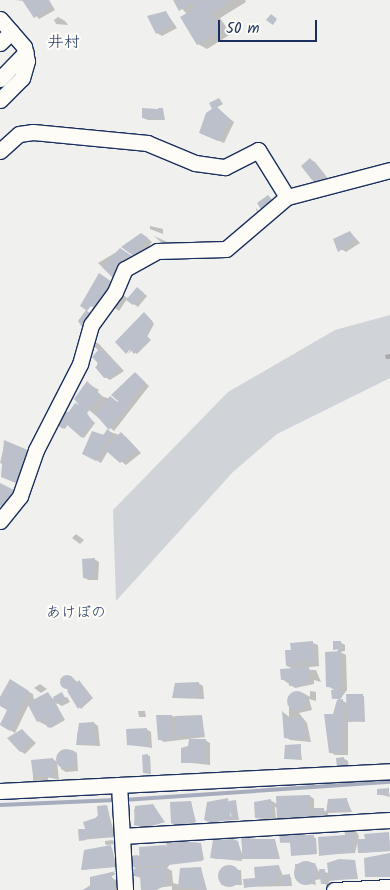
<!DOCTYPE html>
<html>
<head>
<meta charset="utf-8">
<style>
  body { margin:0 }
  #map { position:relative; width:390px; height:890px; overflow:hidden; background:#f0f0ee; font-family:Kalam,"Klee One",sans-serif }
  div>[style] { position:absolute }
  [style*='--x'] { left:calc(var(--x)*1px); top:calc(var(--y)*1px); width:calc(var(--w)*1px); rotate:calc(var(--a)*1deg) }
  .green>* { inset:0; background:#d0d3d8 }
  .shadow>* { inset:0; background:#0003 }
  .stream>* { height:4px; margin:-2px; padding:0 2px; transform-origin:2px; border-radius:2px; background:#a7adbd }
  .building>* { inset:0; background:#bbc0ca }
  .round { border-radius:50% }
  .roads { filter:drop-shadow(1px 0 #1b2f5e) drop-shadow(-1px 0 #1b2f5e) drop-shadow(0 1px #1b2f5e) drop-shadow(0 -1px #1b2f5e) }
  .minor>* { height:15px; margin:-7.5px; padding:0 7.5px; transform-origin:7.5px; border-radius:7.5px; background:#fdfcf7 }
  span { translate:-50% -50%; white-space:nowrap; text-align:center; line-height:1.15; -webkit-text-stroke:4.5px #fdfcf7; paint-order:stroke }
  .neighbourhood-label { font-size:15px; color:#1b2f5e }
  .quarter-label { font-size:16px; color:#1b2f5e }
  .scale { position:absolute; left:218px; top:20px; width:99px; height:22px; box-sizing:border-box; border:2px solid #1b2f5e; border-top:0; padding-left:6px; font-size:15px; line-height:18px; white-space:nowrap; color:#1b2f5e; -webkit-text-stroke:4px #fdfcf7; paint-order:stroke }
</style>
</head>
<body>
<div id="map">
  <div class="green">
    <i style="clip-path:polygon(390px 315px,390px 378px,277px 434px,233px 472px,116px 601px,113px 510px,228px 392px,335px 330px)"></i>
  </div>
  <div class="shadow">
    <i style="clip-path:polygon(15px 0,49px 0,55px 10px,39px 19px,24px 1px)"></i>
    <i style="clip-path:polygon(174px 0,245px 0,246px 2px,220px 18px,231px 34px,207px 49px,198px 44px,187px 14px)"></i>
    <i style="clip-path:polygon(166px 12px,177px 28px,162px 36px,157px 33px)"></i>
    <i style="clip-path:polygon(58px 17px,65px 21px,68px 25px,56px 24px,54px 20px)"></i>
    <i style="clip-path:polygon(219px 99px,223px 104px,216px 108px,234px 122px,224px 143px,205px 135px)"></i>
    <i style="clip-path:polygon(143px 109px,163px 109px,165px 120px,148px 120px,143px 118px)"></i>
    <i style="clip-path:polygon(311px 160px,315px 162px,330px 181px,317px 184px)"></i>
    <i style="clip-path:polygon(256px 208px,257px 209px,263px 216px,258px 216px)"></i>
    <i style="clip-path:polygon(150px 226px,163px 229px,163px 234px,150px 229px)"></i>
    <i style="clip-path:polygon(350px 232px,360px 243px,346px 252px,341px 249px)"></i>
    <i style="clip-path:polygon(154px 236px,165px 241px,171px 244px,163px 244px)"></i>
    <i style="clip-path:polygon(146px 237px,152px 242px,140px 259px,136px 256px)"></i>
    <i style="clip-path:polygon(120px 250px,136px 260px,113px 277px,98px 263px)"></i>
    <i style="clip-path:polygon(142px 292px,147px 296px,138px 307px,127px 299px,119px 311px,112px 306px,120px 293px,129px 299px)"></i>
    <i style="clip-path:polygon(146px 315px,154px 324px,147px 337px,151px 340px,137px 354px,132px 350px,128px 354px)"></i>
    <i style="clip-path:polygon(94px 341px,99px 344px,124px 371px,110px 380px,105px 377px,97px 366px,99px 351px,92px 344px)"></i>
    <i style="clip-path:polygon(390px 354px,390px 359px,386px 359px,385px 355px)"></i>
    <i style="clip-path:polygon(135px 373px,149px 386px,114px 431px,76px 399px,87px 383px,99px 390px,96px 394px,118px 402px)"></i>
    <i style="clip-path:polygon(77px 405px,95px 423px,84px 438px,68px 424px,65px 429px,55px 422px)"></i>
    <i style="clip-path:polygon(107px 431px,126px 437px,141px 453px,126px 465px,108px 451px,101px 463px,84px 453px)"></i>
    <i style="clip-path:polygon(5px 442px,29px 452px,21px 485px,7px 479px,7px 466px,0 463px)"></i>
    <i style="clip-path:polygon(76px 534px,84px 540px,80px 544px,72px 538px)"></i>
    <i style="clip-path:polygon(94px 559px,99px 562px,98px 580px,89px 580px,84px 578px)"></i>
    <i style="clip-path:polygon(340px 642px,345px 645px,345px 651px,340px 652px,346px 655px,347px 690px,340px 699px,348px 704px,364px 696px,365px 722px,348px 721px,348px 755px,335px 755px,330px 752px,338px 699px,333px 698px,336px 691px,328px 686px)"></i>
    <i style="clip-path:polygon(313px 643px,318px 645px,319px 666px,295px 669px,316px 670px,321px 682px,314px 680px,314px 684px,295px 688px,282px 679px,293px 669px,287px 666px,292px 651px)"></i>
    <i style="clip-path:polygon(71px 676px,93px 698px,81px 709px,60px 679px)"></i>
    <i style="clip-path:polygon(10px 681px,33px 694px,34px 701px,48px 693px,53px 699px,67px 697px,70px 702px,62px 706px,55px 702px,65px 720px,51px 728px,38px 721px,29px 704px,15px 733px,0 724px,9px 709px,0 699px)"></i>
    <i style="clip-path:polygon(198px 683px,203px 686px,204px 699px,173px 698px)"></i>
    <i style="clip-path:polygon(40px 684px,47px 689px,41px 693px,34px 688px)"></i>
    <i style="clip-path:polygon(310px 691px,316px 692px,316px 701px,309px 699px,312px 710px,299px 713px,307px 723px,311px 742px,290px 740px,286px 737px,283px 712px,289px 717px,289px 695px,303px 693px,310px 697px)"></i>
    <i style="clip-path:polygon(138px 711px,145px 711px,146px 717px,139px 717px)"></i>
    <i style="clip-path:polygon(157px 716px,202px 717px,205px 737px,164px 742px,159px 739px)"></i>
    <i style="clip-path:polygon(94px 723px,98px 726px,100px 746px,77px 745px,77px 733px)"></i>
    <i style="clip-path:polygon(146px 729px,151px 732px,152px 748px,128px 744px)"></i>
    <i style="clip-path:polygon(22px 730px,36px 743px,25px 754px,20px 751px)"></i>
    <i style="clip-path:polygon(205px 740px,210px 743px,210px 765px,182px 762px)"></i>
    <i style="clip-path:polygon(300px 745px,302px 760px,286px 759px)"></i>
    <i style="clip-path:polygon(72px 750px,77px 753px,78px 771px,66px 772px,61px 769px,60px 751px)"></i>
    <i style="clip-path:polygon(144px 756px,150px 756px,151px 774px,146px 773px)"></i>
    <i style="clip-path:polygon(343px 758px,348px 761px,349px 770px,337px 759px)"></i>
    <i style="clip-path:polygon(53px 759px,57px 762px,59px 780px,48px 777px,49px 787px,33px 785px,33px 761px)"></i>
    <i style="clip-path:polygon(388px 789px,390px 797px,378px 794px)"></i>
    <i style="clip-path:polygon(310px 796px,314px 799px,314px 810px,327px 811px,346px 798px,352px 812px,328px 813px,329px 820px,315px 820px,275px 807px,276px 820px,256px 818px,270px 800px,277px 804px)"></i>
    <i style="clip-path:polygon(191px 802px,196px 822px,179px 827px,172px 822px)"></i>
    <i style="clip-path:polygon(evenodd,236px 802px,239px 820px,207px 821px,208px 803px,236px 802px,224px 809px,232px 814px,232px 817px,223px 811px,224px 809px)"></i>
    <i style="clip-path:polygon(153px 805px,165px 822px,143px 828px,136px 824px,134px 809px)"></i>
    <i style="clip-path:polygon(107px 806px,115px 837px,80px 840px,84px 830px)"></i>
    <i style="clip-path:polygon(354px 828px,359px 836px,355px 853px,321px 855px)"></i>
    <i style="clip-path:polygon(389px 834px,390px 851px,360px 853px)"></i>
    <i style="clip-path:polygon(286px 836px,316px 838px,317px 854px,292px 855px,291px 843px,281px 842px)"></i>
    <i style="clip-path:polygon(242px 838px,275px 840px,280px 859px,215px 859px,214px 841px,238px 842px,242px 854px)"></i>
    <i style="clip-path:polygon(113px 840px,115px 844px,107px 845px,112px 848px,117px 867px,82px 870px,110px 847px,105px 844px,105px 841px)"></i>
    <i style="clip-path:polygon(201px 844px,204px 860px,171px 863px,167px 868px,172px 871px,173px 883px,180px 885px,201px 868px,207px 890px,172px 890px,172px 886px,142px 890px,141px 878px,132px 875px,138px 870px,132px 866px,138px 856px,165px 847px)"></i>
    <i style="clip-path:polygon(355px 861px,358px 879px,330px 880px,327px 886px,322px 879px,315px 880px,316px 885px,296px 880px,295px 864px,315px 863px,318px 871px,329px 873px)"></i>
    <i style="clip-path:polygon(279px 866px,283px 876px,291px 877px,292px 886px,245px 887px,256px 879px,255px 868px)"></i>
    <i style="clip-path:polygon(222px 870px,241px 870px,242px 885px,221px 885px)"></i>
    <i style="clip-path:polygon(109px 873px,117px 873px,111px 877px,117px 881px,118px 890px,83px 890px)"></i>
  </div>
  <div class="stream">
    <i style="--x:123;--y:800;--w:268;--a:-3.9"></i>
    <i style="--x:0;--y:805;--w:116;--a:-2.5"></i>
  </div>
  <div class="building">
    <i style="clip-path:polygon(22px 0,47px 0,51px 7px,34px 18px)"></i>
    <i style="clip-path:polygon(173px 0,232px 0,211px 13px,223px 29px,197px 45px,180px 17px,195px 8px,192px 3px,179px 11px)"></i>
    <i style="clip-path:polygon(166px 11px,173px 25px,156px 34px,147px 16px)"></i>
    <i style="clip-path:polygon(271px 14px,277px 19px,273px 25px,266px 20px)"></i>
    <i style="clip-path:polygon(219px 98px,222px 103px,212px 109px,209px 103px)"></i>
    <i style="clip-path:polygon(216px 106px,230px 119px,218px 141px,199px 133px,206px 113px)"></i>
    <i style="clip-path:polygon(142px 108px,157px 109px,156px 120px,142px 118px)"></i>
    <i style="clip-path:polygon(158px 108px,163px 108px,163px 119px,157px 119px)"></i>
    <i style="clip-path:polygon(310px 158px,326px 178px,316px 185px,301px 166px)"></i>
    <i style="clip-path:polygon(268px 195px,274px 202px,262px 211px,257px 203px)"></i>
    <i style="clip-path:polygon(350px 231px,356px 240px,338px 252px,333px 239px)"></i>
    <i style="clip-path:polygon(141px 233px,148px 238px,135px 257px,121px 247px)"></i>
    <i style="clip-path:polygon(120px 248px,132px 256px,113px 278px,102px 267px)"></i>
    <i style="clip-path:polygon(99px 273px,115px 284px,98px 311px,91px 306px,87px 311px,95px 316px,85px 331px,78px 321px,86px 310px,80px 306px)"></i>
    <i style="clip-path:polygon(137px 287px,144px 293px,133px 305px,126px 300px)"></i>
    <i style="clip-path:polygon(144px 312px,153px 322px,146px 335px,150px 339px,134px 354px,130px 349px,126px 354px,115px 342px)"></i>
    <i style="clip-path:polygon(100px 348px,120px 368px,112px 376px,104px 378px,95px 367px,99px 364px,92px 357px)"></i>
    <i style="clip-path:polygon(135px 372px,145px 382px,126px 408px,111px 395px)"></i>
    <i style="clip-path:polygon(87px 381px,102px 396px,87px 413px,93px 422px,82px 438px,66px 424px,63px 429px,53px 422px,63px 409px,68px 413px,75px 403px,79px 405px,74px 399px)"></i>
    <i style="clip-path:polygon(110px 396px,126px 409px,109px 430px,95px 414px)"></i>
    <i style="clip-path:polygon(107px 429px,112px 433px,96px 461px,82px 454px,92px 431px,104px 435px)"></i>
    <i style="clip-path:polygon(121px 432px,138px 450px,120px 463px,104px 449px)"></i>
    <i style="clip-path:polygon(4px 440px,30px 451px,16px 483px,1px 477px)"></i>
    <i style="clip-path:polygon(0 483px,16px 491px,7px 509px,0 506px)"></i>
    <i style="clip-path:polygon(95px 558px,94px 578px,83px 578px,82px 559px)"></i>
    <i style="clip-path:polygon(313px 641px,315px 665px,307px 661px,286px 666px,285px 650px,291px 650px,290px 643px)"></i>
    <i style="clip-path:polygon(333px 641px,341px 641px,341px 649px,333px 650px)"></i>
    <i style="clip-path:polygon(341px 651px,342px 688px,326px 687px,325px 652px)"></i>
    <i style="clip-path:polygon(309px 667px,310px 681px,302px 685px,289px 686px,289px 679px,281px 680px,280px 669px)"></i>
    <i class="round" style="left:60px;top:675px;width:14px;height:14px"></i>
    <i style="clip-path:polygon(10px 679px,29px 691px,10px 731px,0 725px,7px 710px,0 706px,0 697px)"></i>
    <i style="clip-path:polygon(79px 680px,92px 697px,78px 709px,67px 691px)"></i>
    <i style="clip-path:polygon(199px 682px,199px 697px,172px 698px,175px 683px)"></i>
    <i style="clip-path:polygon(342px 689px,342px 698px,332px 699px,331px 690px)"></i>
    <i class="round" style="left:287px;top:691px;width:20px;height:20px"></i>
    <i style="clip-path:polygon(48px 692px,63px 719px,48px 728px,43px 719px,37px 722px,27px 703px)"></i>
    <i style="clip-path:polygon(62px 692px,66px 700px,56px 704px,53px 697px)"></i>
    <i style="clip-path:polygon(346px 694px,363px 694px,364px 721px,347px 722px)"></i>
    <i style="clip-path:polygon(343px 699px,344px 753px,329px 753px,324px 714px,333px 714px,337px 700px)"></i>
    <i style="clip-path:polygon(282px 710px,285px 717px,303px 719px,306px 740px,284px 738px)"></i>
    <i style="clip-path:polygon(156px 715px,172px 715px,173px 740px,158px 740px)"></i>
    <i style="clip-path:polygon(202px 715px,203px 736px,175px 737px,175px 716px)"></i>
    <i style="clip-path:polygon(94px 722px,95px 744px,76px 745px,79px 723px)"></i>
    <i style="clip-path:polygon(147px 728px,148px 747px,127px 745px,126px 729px)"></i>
    <i style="clip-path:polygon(22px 729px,32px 740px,20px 752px,7px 738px)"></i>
    <i style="clip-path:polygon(189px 739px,206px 739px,205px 763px,181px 763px,181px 748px,188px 746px)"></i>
    <i style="clip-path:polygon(301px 744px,300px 759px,284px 759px,285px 745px)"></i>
    <i class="round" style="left:56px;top:749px;width:20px;height:20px"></i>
    <i style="clip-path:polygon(148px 754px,150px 774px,143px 773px,142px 755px)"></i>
    <i style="clip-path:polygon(344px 757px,345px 768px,337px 768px,336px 758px)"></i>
    <i style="clip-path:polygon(53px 758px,54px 778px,33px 776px,31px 760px)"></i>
    <i style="clip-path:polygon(389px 788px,389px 794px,377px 795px,377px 789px)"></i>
    <i style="clip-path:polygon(310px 795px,310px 818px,277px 820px,276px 796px)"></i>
    <i style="clip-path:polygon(228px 798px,231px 819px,212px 823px,204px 820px,207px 802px)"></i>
    <i style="clip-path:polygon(347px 798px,348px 810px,326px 813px,328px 799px)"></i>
    <i style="clip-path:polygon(271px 799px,271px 818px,255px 818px,254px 802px)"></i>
    <i style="clip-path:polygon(236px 800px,237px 819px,232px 820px,229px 801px)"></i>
    <i style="clip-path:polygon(191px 801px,195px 821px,176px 826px,171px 823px,170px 802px)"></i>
    <i style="clip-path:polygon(153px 804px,164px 822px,145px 828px,134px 825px,135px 806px)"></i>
    <i style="clip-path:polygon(107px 805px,113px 837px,88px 838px,83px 822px,98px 817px,97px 806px)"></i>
    <i style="clip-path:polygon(312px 808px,324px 808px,324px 818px,313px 819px)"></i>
    <i style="clip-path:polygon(354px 827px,353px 852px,319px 856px,318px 837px,345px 835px,344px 828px)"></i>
    <i style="clip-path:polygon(78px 829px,85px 829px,86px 840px,79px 841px)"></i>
    <i style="clip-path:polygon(286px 831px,287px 835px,314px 835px,316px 854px,291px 856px,290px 842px,280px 843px,279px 832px)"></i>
    <i style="clip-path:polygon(389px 832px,390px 851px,358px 853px,357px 839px,365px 839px,364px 834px)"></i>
    <i style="clip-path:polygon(250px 836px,250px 839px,275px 839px,278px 859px,243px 859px,241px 837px)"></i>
    <i style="clip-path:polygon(166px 839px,201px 843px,202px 861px,168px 865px)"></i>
    <i style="clip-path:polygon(233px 839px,238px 841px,242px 861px,210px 858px,213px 840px)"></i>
    <i style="clip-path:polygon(111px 845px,115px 866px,81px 870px,84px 850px)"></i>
    <i style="clip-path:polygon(166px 845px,167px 865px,140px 867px,139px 847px)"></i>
    <i style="clip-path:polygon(390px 853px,390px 877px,365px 877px,364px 858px)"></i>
    <i style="clip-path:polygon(138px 855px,139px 866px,131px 867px,130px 856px)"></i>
    <i style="clip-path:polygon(339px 859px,355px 860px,357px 878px,329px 881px,327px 863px)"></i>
    <i class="round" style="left:294px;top:861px;width:24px;height:24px"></i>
    <i class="round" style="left:218px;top:865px;width:22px;height:22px"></i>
    <i style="clip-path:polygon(279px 865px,278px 883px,244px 888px,243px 879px,255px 878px,254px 867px)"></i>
    <i style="clip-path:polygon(167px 867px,168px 883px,157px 890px,141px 890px,140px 876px,131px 876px,130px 869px)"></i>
    <i style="clip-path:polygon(201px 867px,205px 890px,178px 888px,180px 868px)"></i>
    <i style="clip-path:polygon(319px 869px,325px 869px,326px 884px,321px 884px)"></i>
    <i style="clip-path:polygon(116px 871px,111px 875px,116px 890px,82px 890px,90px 887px,90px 877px)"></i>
    <i style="clip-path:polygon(290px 874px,290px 885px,282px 886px,282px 875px)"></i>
  </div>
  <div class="roads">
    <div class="minor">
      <i style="--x:0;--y:19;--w:37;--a:49"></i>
      <i style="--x:24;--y:47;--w:14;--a:78"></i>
      <i style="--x:27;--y:61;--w:18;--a:106"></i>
      <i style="--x:22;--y:78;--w:31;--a:135"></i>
      <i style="--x:0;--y:43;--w:16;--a:-45"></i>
      <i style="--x:0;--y:79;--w:37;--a:-46"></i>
      <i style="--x:0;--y:151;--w:25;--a:-42"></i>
      <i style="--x:19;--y:134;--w:14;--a:-8"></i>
      <i style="--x:33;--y:132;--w:115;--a:5.5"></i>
      <i style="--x:147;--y:143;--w:52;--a:22.6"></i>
      <i style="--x:195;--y:163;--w:30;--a:8"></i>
      <i style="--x:225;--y:167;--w:37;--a:-27"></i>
      <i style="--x:258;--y:150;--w:55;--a:58.3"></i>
      <i style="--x:0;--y:521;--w:32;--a:-51"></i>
      <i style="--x:20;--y:496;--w:49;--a:-70.8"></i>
      <i style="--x:36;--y:450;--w:97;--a:-62.9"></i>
      <i style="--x:80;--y:364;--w:41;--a:-74.2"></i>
      <i style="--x:91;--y:325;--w:41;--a:-54"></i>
      <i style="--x:115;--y:292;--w:25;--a:-67"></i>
      <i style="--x:125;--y:269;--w:37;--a:-29"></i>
      <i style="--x:157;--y:251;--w:69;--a:-1.7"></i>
      <i style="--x:226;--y:249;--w:80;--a:-40.4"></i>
      <i style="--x:287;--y:197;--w:106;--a:-14.7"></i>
      <i style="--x:119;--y:785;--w:105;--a:86.7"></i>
      <i style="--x:0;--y:791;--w:391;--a:-2.9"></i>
      <i style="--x:122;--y:836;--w:268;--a:-3.4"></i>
      <i style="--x:334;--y:890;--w:56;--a:-3.1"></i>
    </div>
  </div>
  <div class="neighbourhood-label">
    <span style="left:76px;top:614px">あけぼの</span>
  </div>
  <div class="quarter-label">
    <span style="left:64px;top:43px">井村</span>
  </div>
  <div class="scale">50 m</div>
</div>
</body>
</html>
